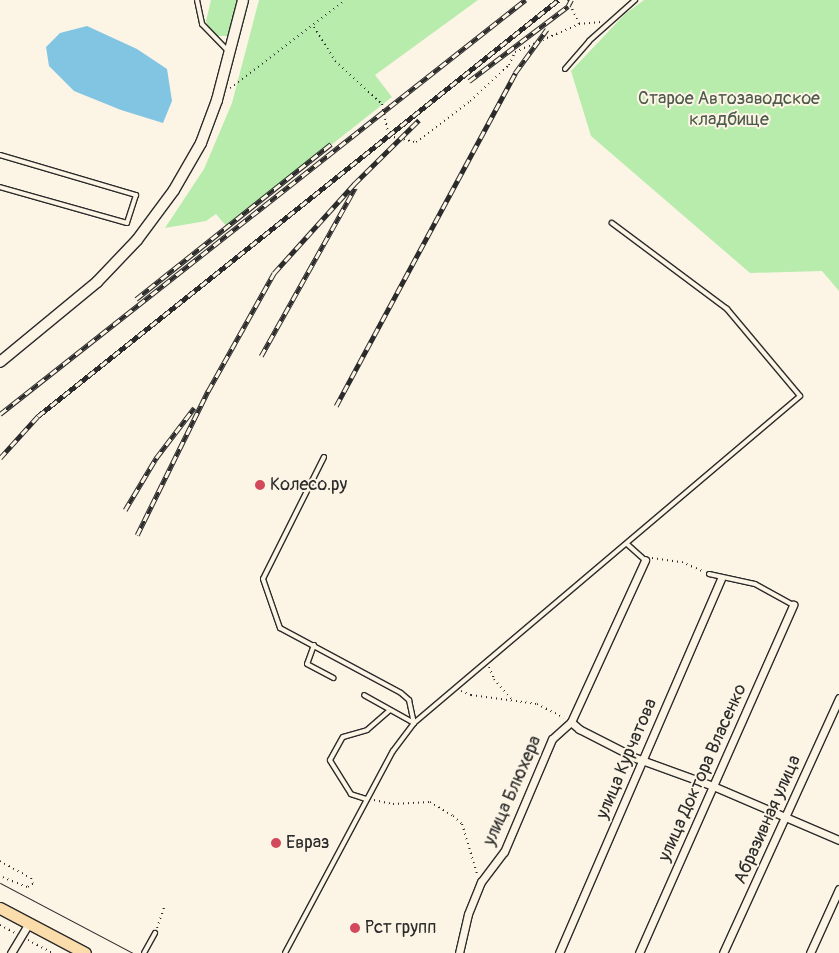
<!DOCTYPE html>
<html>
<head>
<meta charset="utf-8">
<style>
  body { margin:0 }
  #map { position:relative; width:839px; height:953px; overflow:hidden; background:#fcf5e5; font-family:Pangolin,sans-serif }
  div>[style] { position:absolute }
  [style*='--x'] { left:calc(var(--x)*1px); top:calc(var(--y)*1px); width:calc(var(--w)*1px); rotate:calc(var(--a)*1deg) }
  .green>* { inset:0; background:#b7ecad }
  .water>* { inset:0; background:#82c5e3 }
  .path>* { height:2px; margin-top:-1px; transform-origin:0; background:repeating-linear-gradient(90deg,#2b2b2b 0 1px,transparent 0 5px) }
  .roads { filter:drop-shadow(1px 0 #2b2b2b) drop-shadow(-1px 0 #2b2b2b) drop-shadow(0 1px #2b2b2b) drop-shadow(0 -1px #2b2b2b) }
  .service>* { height:4px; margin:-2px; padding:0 2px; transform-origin:2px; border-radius:2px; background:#fcf5e5 }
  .minor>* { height:7px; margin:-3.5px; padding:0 3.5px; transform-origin:3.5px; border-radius:3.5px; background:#fcf5e5 }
  .secondary>* { height:10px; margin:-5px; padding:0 5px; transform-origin:5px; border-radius:5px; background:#fcf5e5 }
  .primary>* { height:11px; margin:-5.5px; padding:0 5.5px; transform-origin:5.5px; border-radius:5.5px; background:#faddab }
  .tram>* { height:1px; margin:-0.5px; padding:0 0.5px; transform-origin:0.5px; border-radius:0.5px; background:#2b2b2b }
  .rail>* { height:4.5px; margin-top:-2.25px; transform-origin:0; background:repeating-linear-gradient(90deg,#fcf5e5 0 8px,#2b2b2b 0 16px); box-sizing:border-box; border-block:1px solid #2b2b2b }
  .dots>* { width:14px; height:14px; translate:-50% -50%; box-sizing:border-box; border:2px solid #fcf5e5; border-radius:50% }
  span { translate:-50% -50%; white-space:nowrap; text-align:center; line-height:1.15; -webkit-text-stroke:4px #fcf5e5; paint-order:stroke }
  .park-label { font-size:18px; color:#4e5b4c }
  .poi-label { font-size:18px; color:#2b2b2b }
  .left { translate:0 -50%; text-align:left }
  .street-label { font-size:18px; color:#2b2b2b }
</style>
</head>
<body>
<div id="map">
  <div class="green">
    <i style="clip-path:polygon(211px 0,238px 0,230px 36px,215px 36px,208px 27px,206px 21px)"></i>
    <i style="clip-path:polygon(259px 0,478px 0,375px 75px,392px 97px,227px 227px,216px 214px,206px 221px,165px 228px,204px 169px,232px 103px)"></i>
    <i style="clip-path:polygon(644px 0,839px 0,839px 291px,822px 271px,750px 273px,591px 136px,571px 71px,625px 14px)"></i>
  </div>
  <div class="water">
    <i style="clip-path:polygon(87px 26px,137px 49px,167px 69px,172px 101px,163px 123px,121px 110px,74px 91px,49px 66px,46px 47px,60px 33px)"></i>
  </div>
  <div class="path">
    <i style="--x:568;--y:0;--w:26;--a:65"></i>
    <i style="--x:314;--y:27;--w:40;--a:58"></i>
    <i style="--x:335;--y:61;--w:64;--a:42.5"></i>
    <i style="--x:382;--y:104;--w:33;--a:78"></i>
    <i style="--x:389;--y:136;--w:28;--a:13"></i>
    <i style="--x:416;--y:142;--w:68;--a:-37.2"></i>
    <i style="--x:470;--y:101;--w:53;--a:-42.7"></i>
    <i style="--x:509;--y:65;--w:14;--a:-65"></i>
    <i style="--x:515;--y:52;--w:70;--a:-23.6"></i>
    <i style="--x:579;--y:24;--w:22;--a:-5"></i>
    <i style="--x:230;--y:88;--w:145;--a:-37.4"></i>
    <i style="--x:652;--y:558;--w:30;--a:8"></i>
    <i style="--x:682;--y:562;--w:24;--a:24"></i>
    <i style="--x:489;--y:667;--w:13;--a:67"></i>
    <i style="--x:494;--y:679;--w:28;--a:49"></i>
    <i style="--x:461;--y:691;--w:11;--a:22"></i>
    <i style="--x:471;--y:695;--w:67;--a:7.8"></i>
    <i style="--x:537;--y:704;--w:30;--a:27"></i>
    <i style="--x:374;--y:800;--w:19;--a:12"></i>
    <i style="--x:393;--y:804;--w:37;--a:-3"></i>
    <i style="--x:430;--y:802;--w:27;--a:31"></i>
    <i style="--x:453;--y:816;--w:12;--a:42"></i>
    <i style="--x:462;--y:824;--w:52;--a:73.3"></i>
    <i style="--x:0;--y:861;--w:35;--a:29"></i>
    <i style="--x:31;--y:878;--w:6;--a:72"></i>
    <i style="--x:33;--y:884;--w:7;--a:153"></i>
    <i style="--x:27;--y:887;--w:29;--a:-158"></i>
    <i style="--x:0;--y:925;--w:17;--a:28"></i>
    <i style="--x:157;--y:928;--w:24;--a:-71"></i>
    <i style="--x:28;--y:940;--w:27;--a:28"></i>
  </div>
  <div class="roads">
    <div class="service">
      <i style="--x:197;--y:0;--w:25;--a:78"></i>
      <i style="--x:202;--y:24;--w:37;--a:46"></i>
      <i style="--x:565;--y:69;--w:37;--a:-49"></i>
      <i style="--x:589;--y:41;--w:62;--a:-41.7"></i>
      <i style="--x:0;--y:155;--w:142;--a:16.4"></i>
      <i style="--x:136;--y:195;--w:29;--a:108"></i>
      <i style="--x:127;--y:223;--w:132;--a:-164.2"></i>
      <i style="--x:324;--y:457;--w:136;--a:116.6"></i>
      <i style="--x:263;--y:579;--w:52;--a:70.9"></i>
      <i style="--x:280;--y:628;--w:137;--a:28.2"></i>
      <i style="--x:401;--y:693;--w:11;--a:41"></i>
      <i style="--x:409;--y:700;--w:24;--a:78"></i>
      <i style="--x:414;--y:723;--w:57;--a:-150.8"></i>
      <i style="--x:627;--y:544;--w:24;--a:42"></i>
      <i style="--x:709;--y:574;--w:47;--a:12.3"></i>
      <i style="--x:755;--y:584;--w:43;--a:28.9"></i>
      <i style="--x:314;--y:645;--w:20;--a:110"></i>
      <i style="--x:307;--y:664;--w:30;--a:28"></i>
      <i style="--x:366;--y:799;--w:16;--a:-162"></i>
      <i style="--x:351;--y:794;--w:40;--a:-122"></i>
      <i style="--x:330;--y:760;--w:26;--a:-61"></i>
      <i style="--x:343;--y:737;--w:25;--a:-16"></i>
      <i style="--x:367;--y:730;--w:30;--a:-41"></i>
      <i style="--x:144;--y:953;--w:23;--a:-61"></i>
      <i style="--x:285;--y:953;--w:229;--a:-61.9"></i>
      <i style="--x:393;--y:751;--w:35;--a:-53"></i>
      <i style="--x:414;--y:723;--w:506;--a:-40.27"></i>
      <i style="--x:800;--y:396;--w:114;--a:-130"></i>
      <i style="--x:727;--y:309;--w:144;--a:-143.2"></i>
    </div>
    <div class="minor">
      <i style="--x:571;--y:722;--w:11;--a:41"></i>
      <i style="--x:579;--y:729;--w:64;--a:27"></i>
      <i style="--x:636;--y:758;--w:82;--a:20"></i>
      <i style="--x:713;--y:786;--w:137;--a:23.2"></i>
      <i style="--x:11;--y:953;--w:35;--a:-59"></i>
      <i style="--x:459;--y:953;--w:40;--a:-77"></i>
      <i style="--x:468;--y:914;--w:35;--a:-68"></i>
      <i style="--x:481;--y:882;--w:38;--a:-53"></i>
      <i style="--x:504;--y:852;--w:123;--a:-67"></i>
      <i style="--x:552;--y:739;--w:25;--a:-42"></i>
      <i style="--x:571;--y:722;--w:178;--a:-65.4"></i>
      <i style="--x:559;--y:953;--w:408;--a:-66.6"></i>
      <i style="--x:639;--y:953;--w:381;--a:-66.1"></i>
      <i style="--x:723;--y:953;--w:280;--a:-65.5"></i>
      <i style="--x:810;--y:953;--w:70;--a:-65.6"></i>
    </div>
    <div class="secondary">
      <i style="--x:0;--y:362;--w:126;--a:-39.5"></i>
      <i style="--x:97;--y:282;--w:58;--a:-46.4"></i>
      <i style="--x:137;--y:240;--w:62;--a:-53.5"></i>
      <i style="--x:174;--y:190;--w:54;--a:-60.1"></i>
      <i style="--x:201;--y:143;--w:46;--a:-69.6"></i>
      <i style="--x:217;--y:100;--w:103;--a:-75.4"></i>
    </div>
    <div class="primary">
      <i style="--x:0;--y:908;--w:96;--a:27.9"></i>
    </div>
  </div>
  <div class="tram">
    <i style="--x:0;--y:883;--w:150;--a:27.8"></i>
  </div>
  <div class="rail">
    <i style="--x:469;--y:81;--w:124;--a:-37.1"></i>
    <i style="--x:568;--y:6;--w:7;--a:-63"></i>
    <i style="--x:136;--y:299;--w:249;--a:-38.5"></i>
    <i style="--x:261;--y:356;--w:193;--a:-60.8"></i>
    <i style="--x:336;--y:406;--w:378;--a:-61.7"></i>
    <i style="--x:515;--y:73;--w:54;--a:-54"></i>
    <i style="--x:0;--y:414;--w:669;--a:-38.26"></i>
    <i style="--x:0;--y:458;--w:57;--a:-47.9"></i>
    <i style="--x:38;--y:416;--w:666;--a:-38.66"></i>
    <i style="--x:125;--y:510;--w:61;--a:-59.2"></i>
    <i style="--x:156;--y:458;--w:63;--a:-52.8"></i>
    <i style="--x:137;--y:535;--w:161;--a:-63.8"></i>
    <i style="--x:208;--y:391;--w:135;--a:-60.8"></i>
    <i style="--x:274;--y:273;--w:120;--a:-48"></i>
    <i style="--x:354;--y:184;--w:91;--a:-44.6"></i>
  </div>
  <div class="dots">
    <i style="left:260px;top:485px;background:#d1495b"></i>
    <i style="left:276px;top:843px;background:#d1495b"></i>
    <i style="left:355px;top:928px;background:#d1495b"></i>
  </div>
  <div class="park-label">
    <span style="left:729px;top:110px">Старое Автозаводское<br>кладбище</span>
  </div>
  <div class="poi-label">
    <span class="left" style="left:270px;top:485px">Колесо.ру</span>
    <span class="left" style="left:286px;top:843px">Евраз</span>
    <span class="left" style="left:365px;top:928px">Рст групп</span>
  </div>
  <div class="street-label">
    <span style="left:627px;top:759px;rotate:-67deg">улица Курчатова</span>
    <span style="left:703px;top:773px;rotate:-66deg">улица Доктора Власенко</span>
    <span style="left:513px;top:791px;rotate:-66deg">улица Блюхера</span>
    <span style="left:768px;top:820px;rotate:-66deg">Абразивная улица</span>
  </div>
</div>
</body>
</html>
